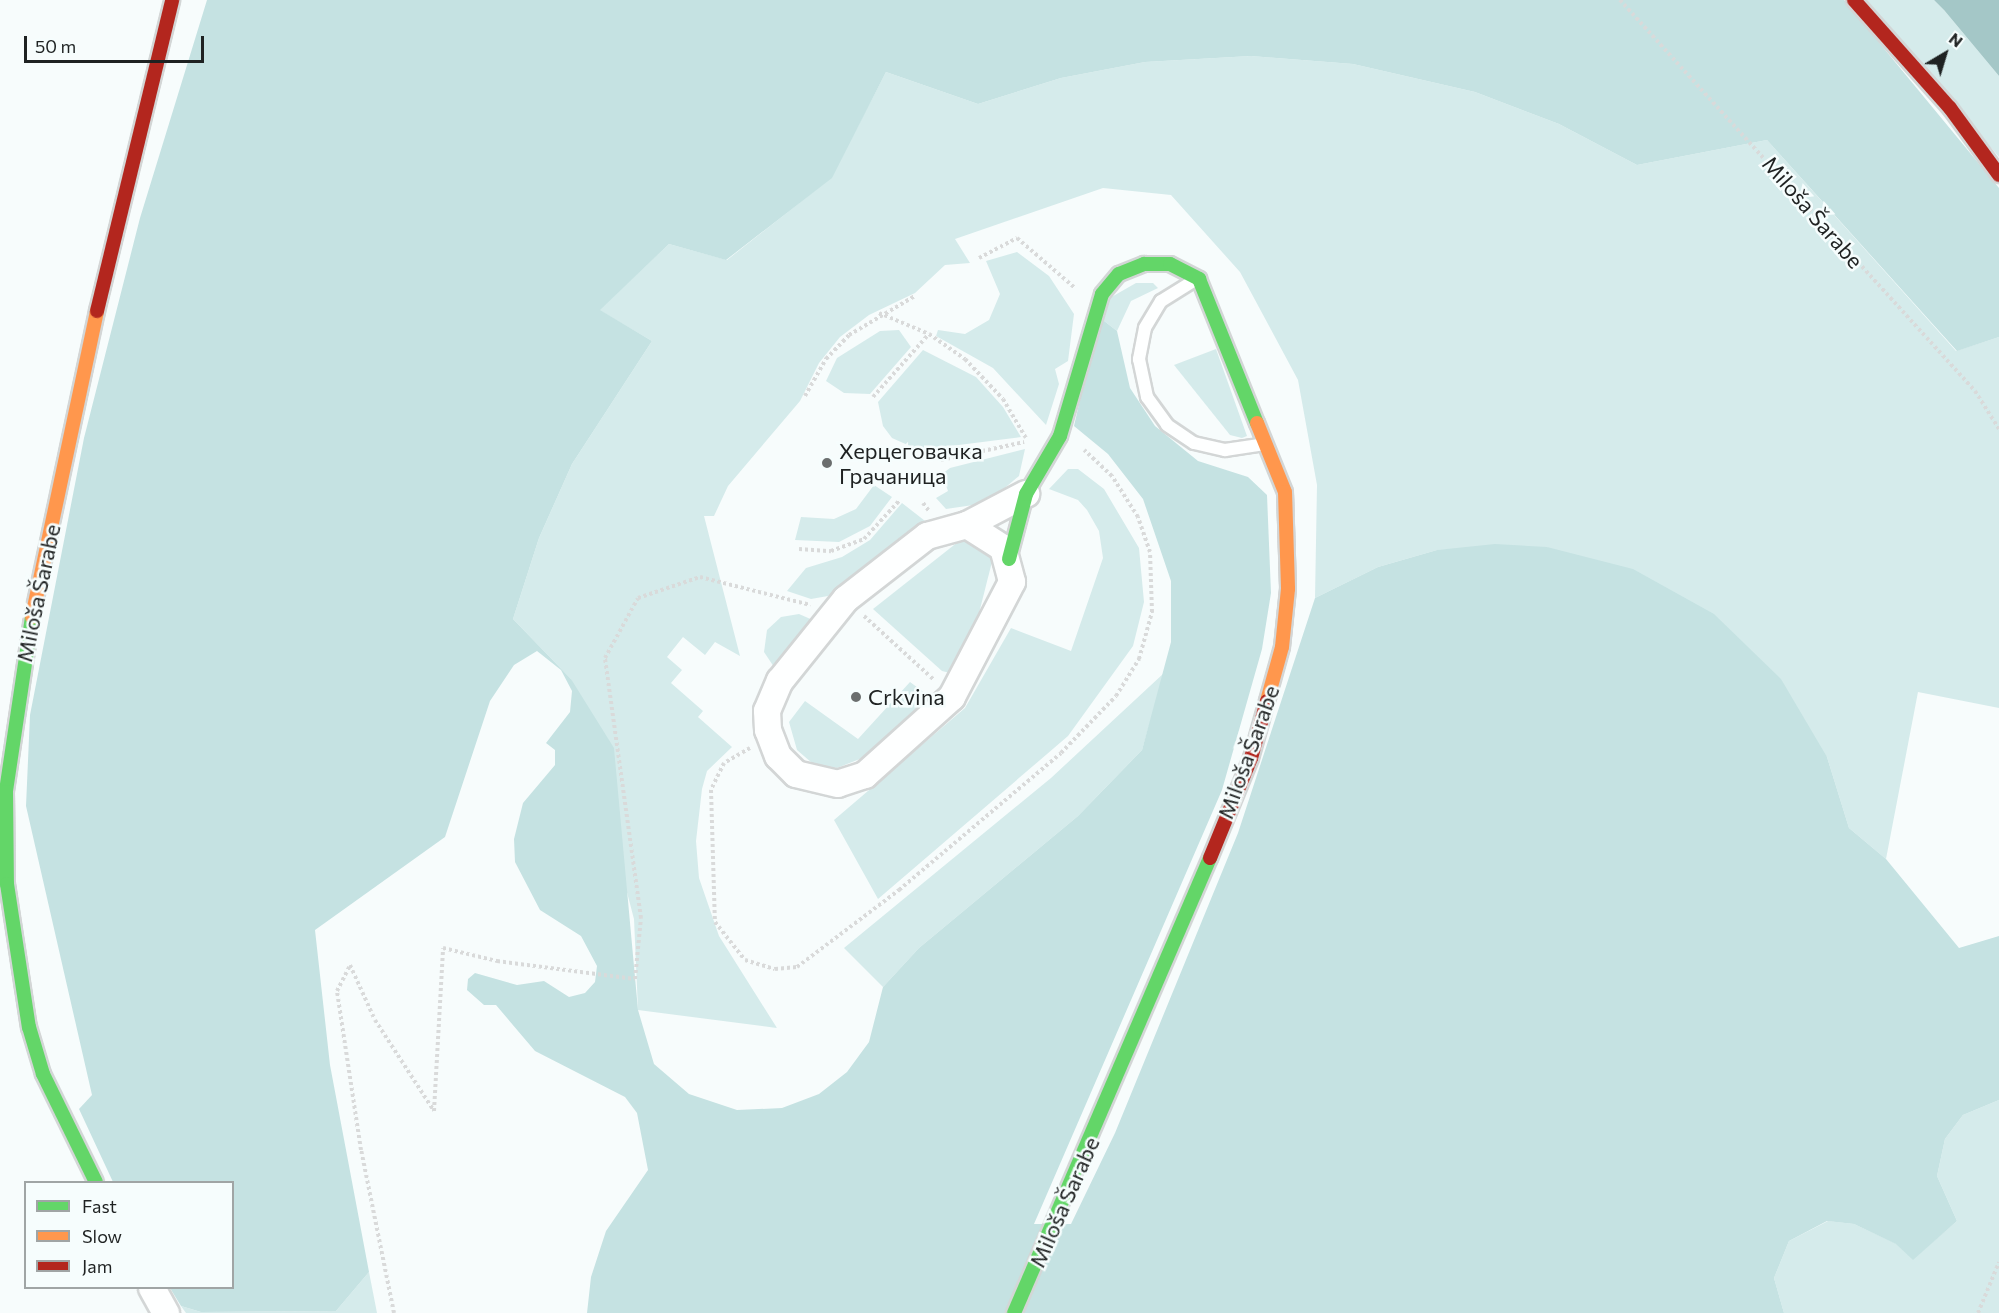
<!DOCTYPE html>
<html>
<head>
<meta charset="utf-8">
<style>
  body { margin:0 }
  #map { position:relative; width:1999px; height:1313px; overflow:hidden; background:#f7fcfc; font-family:Commissioner,sans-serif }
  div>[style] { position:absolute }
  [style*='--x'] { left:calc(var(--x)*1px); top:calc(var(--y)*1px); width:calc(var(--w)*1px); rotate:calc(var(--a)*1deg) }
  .green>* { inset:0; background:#d5ebeb }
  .forest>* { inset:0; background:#c5e2e2 }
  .water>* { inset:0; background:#a4c7c7 }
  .path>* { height:4px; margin-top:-2px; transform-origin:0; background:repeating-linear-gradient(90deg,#d9dada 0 3px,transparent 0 6px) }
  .roads { filter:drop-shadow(2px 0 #d3d6d6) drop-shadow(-2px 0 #d3d6d6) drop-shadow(0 2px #d3d6d6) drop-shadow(0 -2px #d3d6d6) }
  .lane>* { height:12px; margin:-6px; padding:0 6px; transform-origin:6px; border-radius:6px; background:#feffff }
  .street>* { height:26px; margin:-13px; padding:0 13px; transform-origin:13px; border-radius:13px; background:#feffff }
  .fast>* { height:14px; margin:-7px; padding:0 7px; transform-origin:7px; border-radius:7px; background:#63d668 }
  .slow>* { height:14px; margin:-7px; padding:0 7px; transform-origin:7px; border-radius:7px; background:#ff974d }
  .jam>* { height:14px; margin:-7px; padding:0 7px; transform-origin:7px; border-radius:7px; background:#b3261e }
  .dots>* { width:16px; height:16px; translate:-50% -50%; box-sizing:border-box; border:3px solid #f6fdfd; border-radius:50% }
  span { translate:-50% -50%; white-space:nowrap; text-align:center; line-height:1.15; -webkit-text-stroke:5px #f6fdfd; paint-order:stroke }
  .street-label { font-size:22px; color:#1f2222 }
  .poi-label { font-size:22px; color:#1f2222 }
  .left { translate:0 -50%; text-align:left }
  .legend { position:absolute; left:24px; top:1181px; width:210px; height:108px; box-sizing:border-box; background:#f6fdfd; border:2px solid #a0a5a5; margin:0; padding:8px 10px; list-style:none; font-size:18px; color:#1f2222 }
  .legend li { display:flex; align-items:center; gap:12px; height:30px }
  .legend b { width:30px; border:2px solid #a0a5a5 }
  .north { position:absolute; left:1915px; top:24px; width:60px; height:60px; -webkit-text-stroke:4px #f6fdfd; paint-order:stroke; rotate:38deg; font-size:16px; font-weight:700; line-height:24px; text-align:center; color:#1f2222 }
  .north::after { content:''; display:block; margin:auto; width:21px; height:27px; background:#1f2222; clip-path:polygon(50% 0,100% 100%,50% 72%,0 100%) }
  .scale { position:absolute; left:24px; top:36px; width:180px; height:27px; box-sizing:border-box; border:3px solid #1f2222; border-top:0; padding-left:8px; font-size:18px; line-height:21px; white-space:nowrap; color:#1f2222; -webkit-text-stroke:4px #f6fdfd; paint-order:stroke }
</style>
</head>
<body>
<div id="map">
  <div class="green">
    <i style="clip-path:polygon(1863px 0,1934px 0,1944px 10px,1999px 76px,1999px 157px)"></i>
    <i style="clip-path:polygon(1251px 56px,1353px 64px,1475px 92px,1559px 124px,1637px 165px,1767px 140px,1956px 351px,1999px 337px,1999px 708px,1918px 692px,1886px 859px,1849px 828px,1827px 757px,1547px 547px,1437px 550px,1378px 567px,1315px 598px,1317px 485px,1298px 380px,1240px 272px,1171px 195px,1103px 188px,955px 239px,970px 263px,945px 265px,915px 293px,869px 315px,840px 337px,819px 363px,800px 401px,728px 486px,714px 516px,704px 516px,740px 656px,715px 642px,705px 655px,683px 637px,667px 657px,682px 670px,671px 683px,703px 711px,698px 717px,732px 747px,707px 771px,702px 789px,696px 841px,699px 878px,719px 936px,777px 1028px,638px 1010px,634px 919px,571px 679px,513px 619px,539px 538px,572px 464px,652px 341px,599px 310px,669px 244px,727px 260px,831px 178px,886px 72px,978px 104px,1061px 78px,1145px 62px)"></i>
    <i style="clip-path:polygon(1017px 252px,1049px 276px,1074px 314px,1068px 361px,1055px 369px,1059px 384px,1046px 425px,993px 368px,936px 336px,938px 330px,965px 334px,989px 320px,1000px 294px,986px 261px)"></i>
    <i style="clip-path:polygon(1136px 283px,1153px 283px,1158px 288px,1131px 301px,1117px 331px,1099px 317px,1108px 299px)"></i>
    <i style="clip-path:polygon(899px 330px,911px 347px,870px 394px,844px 393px,826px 381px,837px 358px,880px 331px)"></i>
    <i style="clip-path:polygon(1216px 349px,1247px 436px,1242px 438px,1230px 435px,1174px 365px)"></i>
    <i style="clip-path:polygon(923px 350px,976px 377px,1003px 407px,1021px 437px,919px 450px,892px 438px,883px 426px,878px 402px)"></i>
    <i style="clip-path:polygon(1025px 449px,1019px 476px,987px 503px,946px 509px,936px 498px,948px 491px,942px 474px,950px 468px)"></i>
    <i style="clip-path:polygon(1068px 469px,1078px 469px,1104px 489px,1139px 548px,1144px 602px,1133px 646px,1068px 736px,878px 899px,834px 820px,965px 708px,1011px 628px,1071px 651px,1103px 558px,1099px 531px,1087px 510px,1078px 500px,1049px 489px)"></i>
    <i style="clip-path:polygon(874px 485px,892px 497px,870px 526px,839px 542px,795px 540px,801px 517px,834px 519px,856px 509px)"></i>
    <i style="clip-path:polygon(902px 503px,929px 524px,828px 596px,811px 599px,787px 591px,806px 568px,842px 557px,870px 540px)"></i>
    <i style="clip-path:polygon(968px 534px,995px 550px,977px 621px,950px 673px,942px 671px,873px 609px)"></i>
    <i style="clip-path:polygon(799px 614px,815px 621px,776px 670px,764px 652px,767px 630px,781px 617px)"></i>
    <i style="clip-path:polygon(1164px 673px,1142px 750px,1078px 816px,919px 948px,883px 987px,844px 948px,1051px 778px)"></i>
    <i style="clip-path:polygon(910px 682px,929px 696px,880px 751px,837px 768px,812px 763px,797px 750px,789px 722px,805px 701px,858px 739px)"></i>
    <i style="clip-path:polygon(1999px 1100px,1999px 1313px,1784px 1313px,1774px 1278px,1789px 1241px,1828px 1221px,1854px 1224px,1897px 1244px,1913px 1259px,1957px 1221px,1937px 1176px,1945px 1139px,1963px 1115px)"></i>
    <i style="clip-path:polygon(369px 1272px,377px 1313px,186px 1313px,181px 1306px,201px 1312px,336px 1311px)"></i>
  </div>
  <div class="forest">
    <i style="clip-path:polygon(207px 0,1844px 0,1999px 188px,1999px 337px,1957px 351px,1767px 140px,1637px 165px,1559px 124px,1475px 92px,1353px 64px,1251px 56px,1145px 62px,1061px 78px,978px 104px,886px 72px,832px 178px,726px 260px,669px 244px,600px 310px,652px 341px,572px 464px,539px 538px,513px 619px,571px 679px,614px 748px,638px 1010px,654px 1064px,689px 1094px,737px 1110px,782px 1108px,819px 1094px,847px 1072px,869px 1042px,883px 987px,919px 948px,1078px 816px,1142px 750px,1171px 642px,1171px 581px,1143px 499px,1108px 454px,1074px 426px,1099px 317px,1117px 331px,1130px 388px,1155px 426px,1198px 461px,1248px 477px,1267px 495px,1271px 593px,1262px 649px,1222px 790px,1034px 1224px,1071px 1224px,1115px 1133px,1238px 833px,1315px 598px,1378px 567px,1437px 550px,1495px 544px,1547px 547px,1633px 569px,1714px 614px,1781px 679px,1827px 757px,1849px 828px,1886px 859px,1959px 948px,1999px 936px,1999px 1100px,1963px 1115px,1945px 1139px,1937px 1176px,1957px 1221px,1913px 1260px,1896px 1244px,1854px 1224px,1827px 1221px,1789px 1241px,1774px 1278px,1784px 1313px,587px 1313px,591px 1277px,606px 1231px,648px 1170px,637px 1113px,625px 1097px,535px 1051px,496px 1005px,484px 1005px,467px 990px,468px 979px,475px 973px,517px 985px,544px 981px,569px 997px,585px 993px,595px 982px,597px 966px,581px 936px,540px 910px,515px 862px,514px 839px,523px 803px,555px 765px,555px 750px,546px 743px,570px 712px,572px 691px,561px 670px,537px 651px,514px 665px,490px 701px,445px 837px,315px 930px,330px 1065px,369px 1272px,336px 1311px,201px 1312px,181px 1306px,170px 1288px,232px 1288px,232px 1182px,113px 1182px,79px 1109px,92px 1095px,26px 806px,30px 715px,84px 438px,140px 218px)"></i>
  </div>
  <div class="water">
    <i style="clip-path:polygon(1934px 0,1999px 0,1999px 76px,1944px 10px)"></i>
  </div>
  <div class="path">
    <i style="--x:1620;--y:0;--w:528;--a:47.76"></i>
    <i style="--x:1975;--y:391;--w:45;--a:57.7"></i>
    <i style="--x:979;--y:258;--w:43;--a:-27.8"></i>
    <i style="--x:1017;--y:238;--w:75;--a:40.7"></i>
    <i style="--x:879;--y:313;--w:54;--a:22.8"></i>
    <i style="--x:929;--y:334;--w:44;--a:34.8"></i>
    <i style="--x:965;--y:359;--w:55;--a:46.5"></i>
    <i style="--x:1003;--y:399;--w:45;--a:59.5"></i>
    <i style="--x:805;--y:396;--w:43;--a:-60.4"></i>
    <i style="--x:826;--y:359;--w:33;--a:-46"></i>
    <i style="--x:849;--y:335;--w:77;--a:-30.6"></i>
    <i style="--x:873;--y:397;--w:84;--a:-48.4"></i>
    <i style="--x:941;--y:460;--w:85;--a:-12.2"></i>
    <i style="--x:923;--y:503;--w:10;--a:53"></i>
    <i style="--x:799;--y:549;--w:32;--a:4"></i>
    <i style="--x:831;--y:551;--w:35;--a:-20"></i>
    <i style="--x:864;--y:539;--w:52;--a:-47.4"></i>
    <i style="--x:864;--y:616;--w:95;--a:42.4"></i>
    <i style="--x:750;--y:748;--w:30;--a:150"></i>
    <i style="--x:724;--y:763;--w:30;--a:116"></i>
    <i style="--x:711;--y:790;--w:132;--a:88.3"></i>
    <i style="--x:715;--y:922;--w:48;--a:51.7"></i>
    <i style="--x:745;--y:960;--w:31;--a:17"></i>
    <i style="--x:775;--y:969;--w:22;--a:-5"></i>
    <i style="--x:797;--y:967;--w:128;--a:-37"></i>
    <i style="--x:899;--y:890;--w:212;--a:-40.2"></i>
    <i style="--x:1061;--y:753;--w:79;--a:-46"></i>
    <i style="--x:1116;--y:696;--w:44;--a:-58.1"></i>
    <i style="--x:1139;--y:659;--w:49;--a:-74.5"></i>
    <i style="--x:1152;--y:612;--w:60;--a:-91.9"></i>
    <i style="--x:1150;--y:552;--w:37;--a:-109"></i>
    <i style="--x:1138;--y:517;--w:49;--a:-122.4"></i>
    <i style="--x:1112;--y:476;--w:38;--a:-137"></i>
    <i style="--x:394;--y:1313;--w:166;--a:-101.4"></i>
    <i style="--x:361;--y:1150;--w:161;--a:-98.6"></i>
    <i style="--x:337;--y:991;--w:29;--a:-63"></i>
    <i style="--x:350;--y:965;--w:60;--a:65.6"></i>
    <i style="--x:375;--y:1020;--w:108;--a:57"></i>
    <i style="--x:434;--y:1111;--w:163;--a:-86.8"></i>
    <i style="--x:443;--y:948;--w:56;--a:13.5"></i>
    <i style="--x:497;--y:961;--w:139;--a:7.4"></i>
    <i style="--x:635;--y:979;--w:61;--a:-84.4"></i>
    <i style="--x:641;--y:918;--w:262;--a:-97.9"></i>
    <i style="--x:605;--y:658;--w:68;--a:-61.2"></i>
    <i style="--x:638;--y:598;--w:65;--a:-18.7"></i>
    <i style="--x:700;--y:577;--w:114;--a:14.2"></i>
    <i style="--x:1978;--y:1313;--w:55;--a:-67.6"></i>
  </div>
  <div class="roads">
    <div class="lane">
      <i style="--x:1195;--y:280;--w:40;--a:148"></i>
      <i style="--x:1161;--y:301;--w:31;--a:121"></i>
      <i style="--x:1145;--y:328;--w:32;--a:101"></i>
      <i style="--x:1139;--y:359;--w:39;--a:78"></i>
      <i style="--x:1147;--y:397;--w:34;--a:54"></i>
      <i style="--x:1167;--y:425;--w:32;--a:34"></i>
      <i style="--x:1194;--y:443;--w:32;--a:13"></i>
      <i style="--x:1225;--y:450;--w:40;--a:-8.5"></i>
    </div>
    <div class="street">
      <i style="--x:967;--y:525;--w:43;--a:32.6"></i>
      <i style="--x:1003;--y:548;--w:35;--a:75"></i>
      <i style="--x:1012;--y:582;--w:130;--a:117.6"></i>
      <i style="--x:952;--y:697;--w:117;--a:138.1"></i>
      <i style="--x:865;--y:775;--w:28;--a:162"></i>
      <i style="--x:838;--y:784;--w:43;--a:-166.6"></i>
      <i style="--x:796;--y:774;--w:25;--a:-135"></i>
      <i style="--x:778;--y:756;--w:28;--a:-111"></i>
      <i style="--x:768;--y:730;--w:19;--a:-93"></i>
      <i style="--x:767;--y:711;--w:33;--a:-67"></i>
      <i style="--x:780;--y:681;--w:105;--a:-51.2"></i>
      <i style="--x:846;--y:599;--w:103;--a:-37.9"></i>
      <i style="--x:927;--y:536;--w:41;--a:-15.4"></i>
      <i style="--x:967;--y:525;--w:67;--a:-27.7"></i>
      <i style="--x:152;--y:1288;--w:29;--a:61"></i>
    </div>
    <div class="fast">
      <i style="--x:1009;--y:559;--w:67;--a:-75.3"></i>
      <i style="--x:1026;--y:494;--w:67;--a:-59.6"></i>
      <i style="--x:1060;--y:436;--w:148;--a:-73.5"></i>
      <i style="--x:1102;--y:294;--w:26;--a:-50"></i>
      <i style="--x:1119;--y:274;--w:27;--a:-22"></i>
      <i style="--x:1144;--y:264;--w:26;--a:0"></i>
      <i style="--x:1170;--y:264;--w:33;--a:27"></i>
      <i style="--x:1199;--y:279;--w:155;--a:68.1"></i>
      <i style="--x:32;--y:617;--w:177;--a:98.5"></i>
      <i style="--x:6;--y:792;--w:92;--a:89.4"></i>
      <i style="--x:7;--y:884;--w:145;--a:81.3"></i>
      <i style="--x:29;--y:1027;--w:49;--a:73.4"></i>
      <i style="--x:43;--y:1074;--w:120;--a:63.9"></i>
      <i style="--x:1014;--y:1313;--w:495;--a:-66.7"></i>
    </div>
    <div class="slow">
      <i style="--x:1257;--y:423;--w:74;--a:67.9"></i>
      <i style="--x:1285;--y:492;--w:97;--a:88.2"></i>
      <i style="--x:1288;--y:589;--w:58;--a:95.9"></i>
      <i style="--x:1282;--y:647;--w:56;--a:105.5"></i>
      <i style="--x:32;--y:617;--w:313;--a:-78"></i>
    </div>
    <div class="jam">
      <i style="--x:1854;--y:0;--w:144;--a:48.4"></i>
      <i style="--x:1950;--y:108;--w:83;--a:53.8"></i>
      <i style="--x:97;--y:311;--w:320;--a:-76.4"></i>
      <i style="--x:1210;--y:858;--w:108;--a:-67.7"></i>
      <i style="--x:1251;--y:758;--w:59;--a:-74.3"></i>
    </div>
  </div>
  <div class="dots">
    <i style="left:827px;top:463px;background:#6b6e6e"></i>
    <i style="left:856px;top:697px;background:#6b6e6e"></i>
  </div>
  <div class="street-label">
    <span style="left:1813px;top:212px;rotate:49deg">Miloša Šarabe</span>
    <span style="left:38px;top:593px;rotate:-78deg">Miloša Šarabe</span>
    <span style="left:1248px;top:752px;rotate:-70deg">Miloša Šarabe</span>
    <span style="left:1064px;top:1202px;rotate:-66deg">Miloša Šarabe</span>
  </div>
  <div class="poi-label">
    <span class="left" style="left:839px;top:463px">Херцеговачка<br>Грачаница</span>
    <span class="left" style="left:868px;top:697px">Crkvina</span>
  </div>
  <ul class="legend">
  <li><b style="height:8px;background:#63d668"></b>Fast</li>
  <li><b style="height:8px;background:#ff974d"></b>Slow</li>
  <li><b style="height:8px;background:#b3261e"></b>Jam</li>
  </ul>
  <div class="north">N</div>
  <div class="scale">50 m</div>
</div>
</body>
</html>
